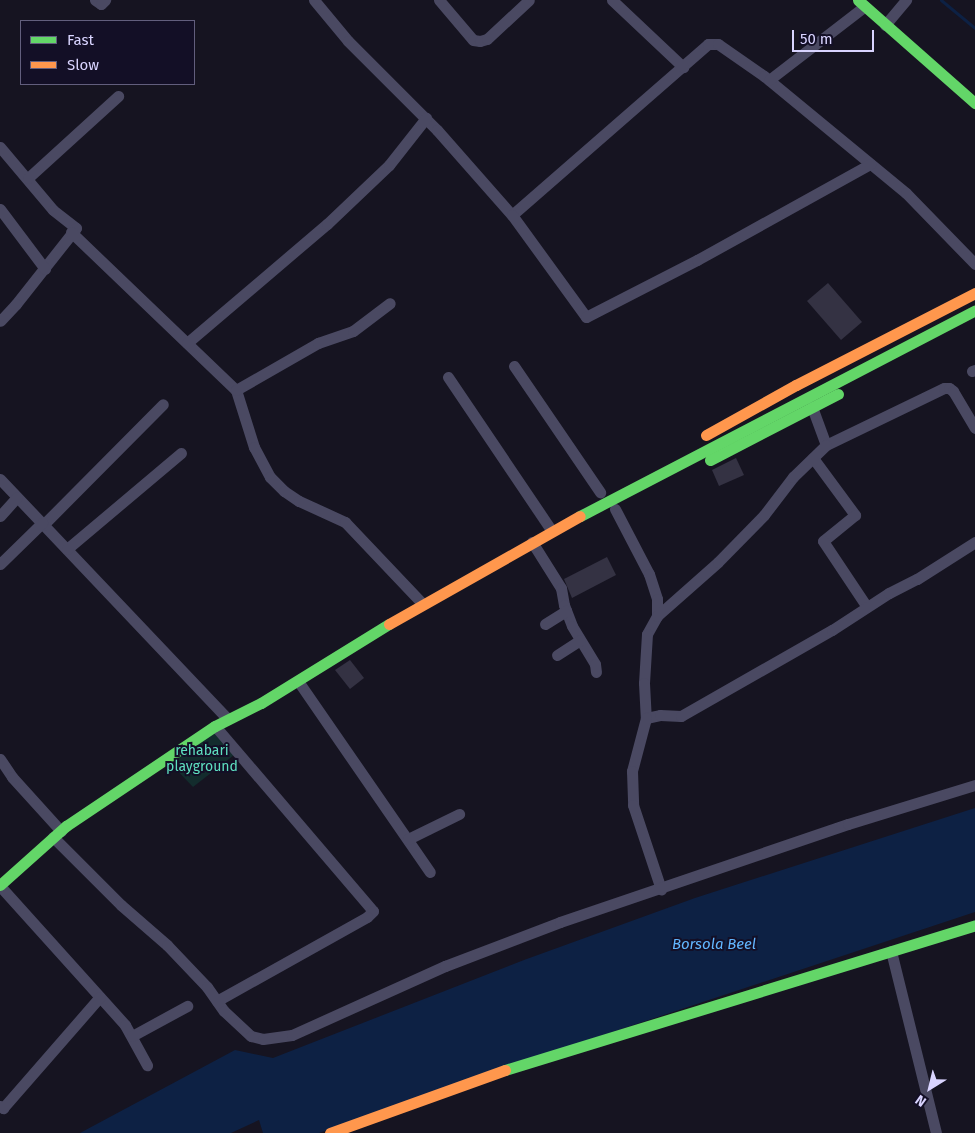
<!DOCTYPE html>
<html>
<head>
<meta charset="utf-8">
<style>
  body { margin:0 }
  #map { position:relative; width:975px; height:1133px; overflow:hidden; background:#161421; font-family:"Fira Sans",sans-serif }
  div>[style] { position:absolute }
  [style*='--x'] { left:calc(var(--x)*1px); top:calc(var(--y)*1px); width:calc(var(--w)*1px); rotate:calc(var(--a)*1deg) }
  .green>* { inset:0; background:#132c2d }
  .water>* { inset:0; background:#0d2144 }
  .stream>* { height:3px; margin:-1.5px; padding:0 1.5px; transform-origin:1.5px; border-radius:1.5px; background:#0d2144 }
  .building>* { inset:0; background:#343243 }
  .street>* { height:11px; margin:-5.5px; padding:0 5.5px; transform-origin:5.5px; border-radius:5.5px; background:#4a4962 }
  .fast>* { height:11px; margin:-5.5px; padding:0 5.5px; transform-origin:5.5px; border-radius:5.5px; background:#63d668 }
  .slow>* { height:11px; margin:-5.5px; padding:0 5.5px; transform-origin:5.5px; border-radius:5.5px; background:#ff974d }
  span { translate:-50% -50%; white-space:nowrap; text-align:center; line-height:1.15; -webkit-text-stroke:4px #130f26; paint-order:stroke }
  .park-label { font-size:14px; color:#5fe0c0 }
  .water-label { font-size:15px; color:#62b6ff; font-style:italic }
  .legend { position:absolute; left:20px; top:20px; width:175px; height:65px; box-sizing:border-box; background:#130f26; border:1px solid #625e7d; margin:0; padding:6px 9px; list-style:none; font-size:15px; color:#d9d4ff }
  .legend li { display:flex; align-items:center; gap:10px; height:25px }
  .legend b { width:25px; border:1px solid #625e7d }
  .north { position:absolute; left:905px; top:1063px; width:50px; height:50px; -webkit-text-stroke:4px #130f26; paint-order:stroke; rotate:216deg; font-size:14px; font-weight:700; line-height:20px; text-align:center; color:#d9d4ff }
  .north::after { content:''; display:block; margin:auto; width:18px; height:22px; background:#d9d4ff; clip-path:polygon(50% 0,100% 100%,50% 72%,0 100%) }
  .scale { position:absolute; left:792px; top:30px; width:82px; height:22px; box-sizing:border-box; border:2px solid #d9d4ff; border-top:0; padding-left:6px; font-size:15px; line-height:18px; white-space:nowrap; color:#d9d4ff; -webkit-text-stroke:4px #130f26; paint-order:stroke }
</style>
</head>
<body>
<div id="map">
  <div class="green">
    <i style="clip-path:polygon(213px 731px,234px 755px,193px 787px,169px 762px)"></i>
  </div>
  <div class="water">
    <i style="clip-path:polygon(975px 808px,975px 912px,567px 1047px,319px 1133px,263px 1133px,259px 1120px,231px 1133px,80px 1133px,235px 1050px,273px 1058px,524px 960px,695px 898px)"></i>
  </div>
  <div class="stream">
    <i style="--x:941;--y:0;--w:44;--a:39.5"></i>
  </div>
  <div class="building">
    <i style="clip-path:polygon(828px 283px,862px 322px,841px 340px,807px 301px)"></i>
    <i style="clip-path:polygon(736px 458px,744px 475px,719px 486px,712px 470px)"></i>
    <i style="clip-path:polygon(607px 557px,616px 575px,572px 598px,564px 579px)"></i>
    <i style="clip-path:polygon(350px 660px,364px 678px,350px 689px,335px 670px)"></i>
  </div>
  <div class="street">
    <i style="--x:95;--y:0;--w:7;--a:34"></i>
    <i style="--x:101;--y:4;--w:6;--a:-45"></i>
    <i style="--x:314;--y:0;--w:53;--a:50.3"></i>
    <i style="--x:348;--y:41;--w:126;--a:45"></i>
    <i style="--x:437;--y:130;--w:113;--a:48.6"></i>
    <i style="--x:512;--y:215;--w:260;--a:-41.1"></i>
    <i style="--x:708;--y:44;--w:10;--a:0"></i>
    <i style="--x:718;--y:44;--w:56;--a:34.8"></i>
    <i style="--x:764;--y:76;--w:184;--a:39.5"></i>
    <i style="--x:906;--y:193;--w:99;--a:45.8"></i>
    <i style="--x:439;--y:0;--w:52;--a:49.6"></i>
    <i style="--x:473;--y:40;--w:7;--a:8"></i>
    <i style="--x:480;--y:41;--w:7;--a:-16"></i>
    <i style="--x:487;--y:39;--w:57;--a:-42.9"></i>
    <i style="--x:612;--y:0;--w:98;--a:43.3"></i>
    <i style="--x:885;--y:25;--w:33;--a:-50"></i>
    <i style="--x:769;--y:80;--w:121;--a:-37.6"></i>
    <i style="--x:0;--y:147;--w:82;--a:49.9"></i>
    <i style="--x:53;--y:210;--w:29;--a:38"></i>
    <i style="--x:76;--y:228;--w:97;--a:128.3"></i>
    <i style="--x:16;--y:304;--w:23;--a:133"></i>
    <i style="--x:28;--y:178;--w:122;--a:-42.3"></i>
    <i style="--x:0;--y:209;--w:75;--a:53.1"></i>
    <i style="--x:512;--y:215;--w:126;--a:54"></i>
    <i style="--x:586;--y:317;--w:125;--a:-27.2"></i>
    <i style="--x:697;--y:260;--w:198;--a:-29"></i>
    <i style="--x:71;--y:232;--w:228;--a:43.8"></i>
    <i style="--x:236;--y:390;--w:60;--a:72.5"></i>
    <i style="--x:254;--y:447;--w:34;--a:62"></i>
    <i style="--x:270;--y:477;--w:20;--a:45"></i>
    <i style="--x:284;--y:491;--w:18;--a:34"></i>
    <i style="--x:299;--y:501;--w:51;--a:24.5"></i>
    <i style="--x:345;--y:522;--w:112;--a:46.5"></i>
    <i style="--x:187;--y:343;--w:184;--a:-40.4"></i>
    <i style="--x:327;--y:224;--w:86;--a:-43.6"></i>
    <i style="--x:389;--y:165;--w:60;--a:-51.8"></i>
    <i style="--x:514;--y:366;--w:153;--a:55.7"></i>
    <i style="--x:972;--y:371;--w:3;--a:-18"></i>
    <i style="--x:448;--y:377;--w:186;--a:56"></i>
    <i style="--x:236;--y:390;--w:95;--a:-29.8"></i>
    <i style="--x:318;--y:343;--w:37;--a:-19"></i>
    <i style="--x:353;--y:331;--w:46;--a:-37.1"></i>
    <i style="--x:812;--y:407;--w:40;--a:69.8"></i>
    <i style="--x:826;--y:445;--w:131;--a:-25.8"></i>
    <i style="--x:944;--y:388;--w:5;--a:0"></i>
    <i style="--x:949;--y:388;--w:5;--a:37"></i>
    <i style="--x:953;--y:391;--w:43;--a:59.3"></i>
    <i style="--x:813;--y:458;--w:71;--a:53.6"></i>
    <i style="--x:855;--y:515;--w:41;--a:140.9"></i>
    <i style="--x:823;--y:541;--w:79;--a:56.3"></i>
    <i style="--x:0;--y:479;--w:331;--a:46.5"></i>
    <i style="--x:615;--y:509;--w:73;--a:62.4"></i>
    <i style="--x:649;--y:574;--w:26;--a:72"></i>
    <i style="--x:657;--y:599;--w:17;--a:90"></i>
    <i style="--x:657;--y:616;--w:21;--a:119"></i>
    <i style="--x:647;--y:634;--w:49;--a:93.5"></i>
    <i style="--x:644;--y:683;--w:35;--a:87"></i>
    <i style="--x:646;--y:718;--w:14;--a:-12"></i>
    <i style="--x:660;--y:715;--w:21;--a:3"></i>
    <i style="--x:681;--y:716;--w:174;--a:-29.7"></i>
    <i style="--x:832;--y:630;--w:68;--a:-33"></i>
    <i style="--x:889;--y:593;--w:31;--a:-27"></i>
    <i style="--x:917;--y:579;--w:69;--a:-32.5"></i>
    <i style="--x:0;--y:516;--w:25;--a:-48"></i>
    <i style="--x:43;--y:525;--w:170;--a:-45.2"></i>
    <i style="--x:532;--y:542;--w:54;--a:57.8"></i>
    <i style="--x:561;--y:588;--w:17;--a:80"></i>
    <i style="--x:564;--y:605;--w:22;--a:69"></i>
    <i style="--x:572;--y:626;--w:44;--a:58.8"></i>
    <i style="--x:595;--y:664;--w:8;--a:83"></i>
    <i style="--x:67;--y:549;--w:149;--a:-40.1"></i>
    <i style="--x:0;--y:564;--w:59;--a:-44.3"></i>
    <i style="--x:657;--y:616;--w:81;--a:-41.5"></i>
    <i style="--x:718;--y:562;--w:66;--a:-45.6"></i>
    <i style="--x:764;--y:515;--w:48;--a:-52.7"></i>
    <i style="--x:793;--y:477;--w:46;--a:-44.1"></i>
    <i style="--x:545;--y:624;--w:25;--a:-32"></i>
    <i style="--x:557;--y:655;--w:27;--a:-33"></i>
    <i style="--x:298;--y:681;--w:232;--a:55.4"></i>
    <i style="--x:646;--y:718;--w:55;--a:104.8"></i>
    <i style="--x:632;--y:771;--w:34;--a:88"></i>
    <i style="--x:633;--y:805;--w:89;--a:71.6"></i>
    <i style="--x:215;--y:726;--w:243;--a:49.5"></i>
    <i style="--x:373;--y:911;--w:8;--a:135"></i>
    <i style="--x:367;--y:917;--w:172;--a:150.8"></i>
    <i style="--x:0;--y:759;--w:22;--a:56"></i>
    <i style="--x:12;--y:777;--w:73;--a:47.8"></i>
    <i style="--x:53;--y:837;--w:96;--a:45"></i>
    <i style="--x:121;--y:905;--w:61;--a:41"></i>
    <i style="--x:167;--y:945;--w:58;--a:46.4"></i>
    <i style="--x:207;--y:987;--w:29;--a:55"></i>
    <i style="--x:224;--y:1011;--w:37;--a:43"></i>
    <i style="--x:251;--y:1036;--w:12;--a:14"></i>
    <i style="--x:263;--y:1039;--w:29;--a:-8"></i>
    <i style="--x:292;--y:1035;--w:168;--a:-24.3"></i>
    <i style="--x:445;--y:966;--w:123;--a:-20.9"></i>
    <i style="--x:560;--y:922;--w:304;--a:-18.8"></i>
    <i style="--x:848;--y:824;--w:133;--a:-17.1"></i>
    <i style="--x:408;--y:839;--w:57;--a:-26.1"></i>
    <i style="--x:0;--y:886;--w:187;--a:48"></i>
    <i style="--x:125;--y:1025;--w:46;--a:61.2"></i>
    <i style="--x:891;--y:951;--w:187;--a:76.1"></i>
    <i style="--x:132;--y:1036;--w:63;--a:-28.6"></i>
    <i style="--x:0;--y:1106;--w:4;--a:34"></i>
    <i style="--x:3;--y:1108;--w:147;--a:-48.9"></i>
  </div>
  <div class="fast">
    <i style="--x:858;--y:0;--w:156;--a:41.4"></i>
    <i style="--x:710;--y:460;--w:144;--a:-27.3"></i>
    <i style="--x:580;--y:516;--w:445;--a:-27.5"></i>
    <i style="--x:0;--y:885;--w:89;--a:-41.8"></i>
    <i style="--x:66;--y:826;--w:179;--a:-33.9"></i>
    <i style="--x:215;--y:726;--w:51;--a:-26.6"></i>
    <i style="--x:261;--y:703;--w:150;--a:-31.7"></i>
    <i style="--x:505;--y:1070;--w:492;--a:-17.1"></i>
  </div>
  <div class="slow">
    <i style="--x:706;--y:435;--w:103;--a:-29.1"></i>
    <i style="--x:796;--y:385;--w:201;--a:-27.2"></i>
    <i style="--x:389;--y:624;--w:219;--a:-29.5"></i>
    <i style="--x:330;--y:1133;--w:186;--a:-19.8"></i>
  </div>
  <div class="park-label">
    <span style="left:202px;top:759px">rehabari<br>playground</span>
  </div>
  <div class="water-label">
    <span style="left:714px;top:945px">Borsola Beel</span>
  </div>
  <ul class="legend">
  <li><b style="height:6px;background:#63d668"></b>Fast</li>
  <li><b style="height:6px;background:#ff974d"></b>Slow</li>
  </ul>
  <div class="north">N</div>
  <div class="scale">50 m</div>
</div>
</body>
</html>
